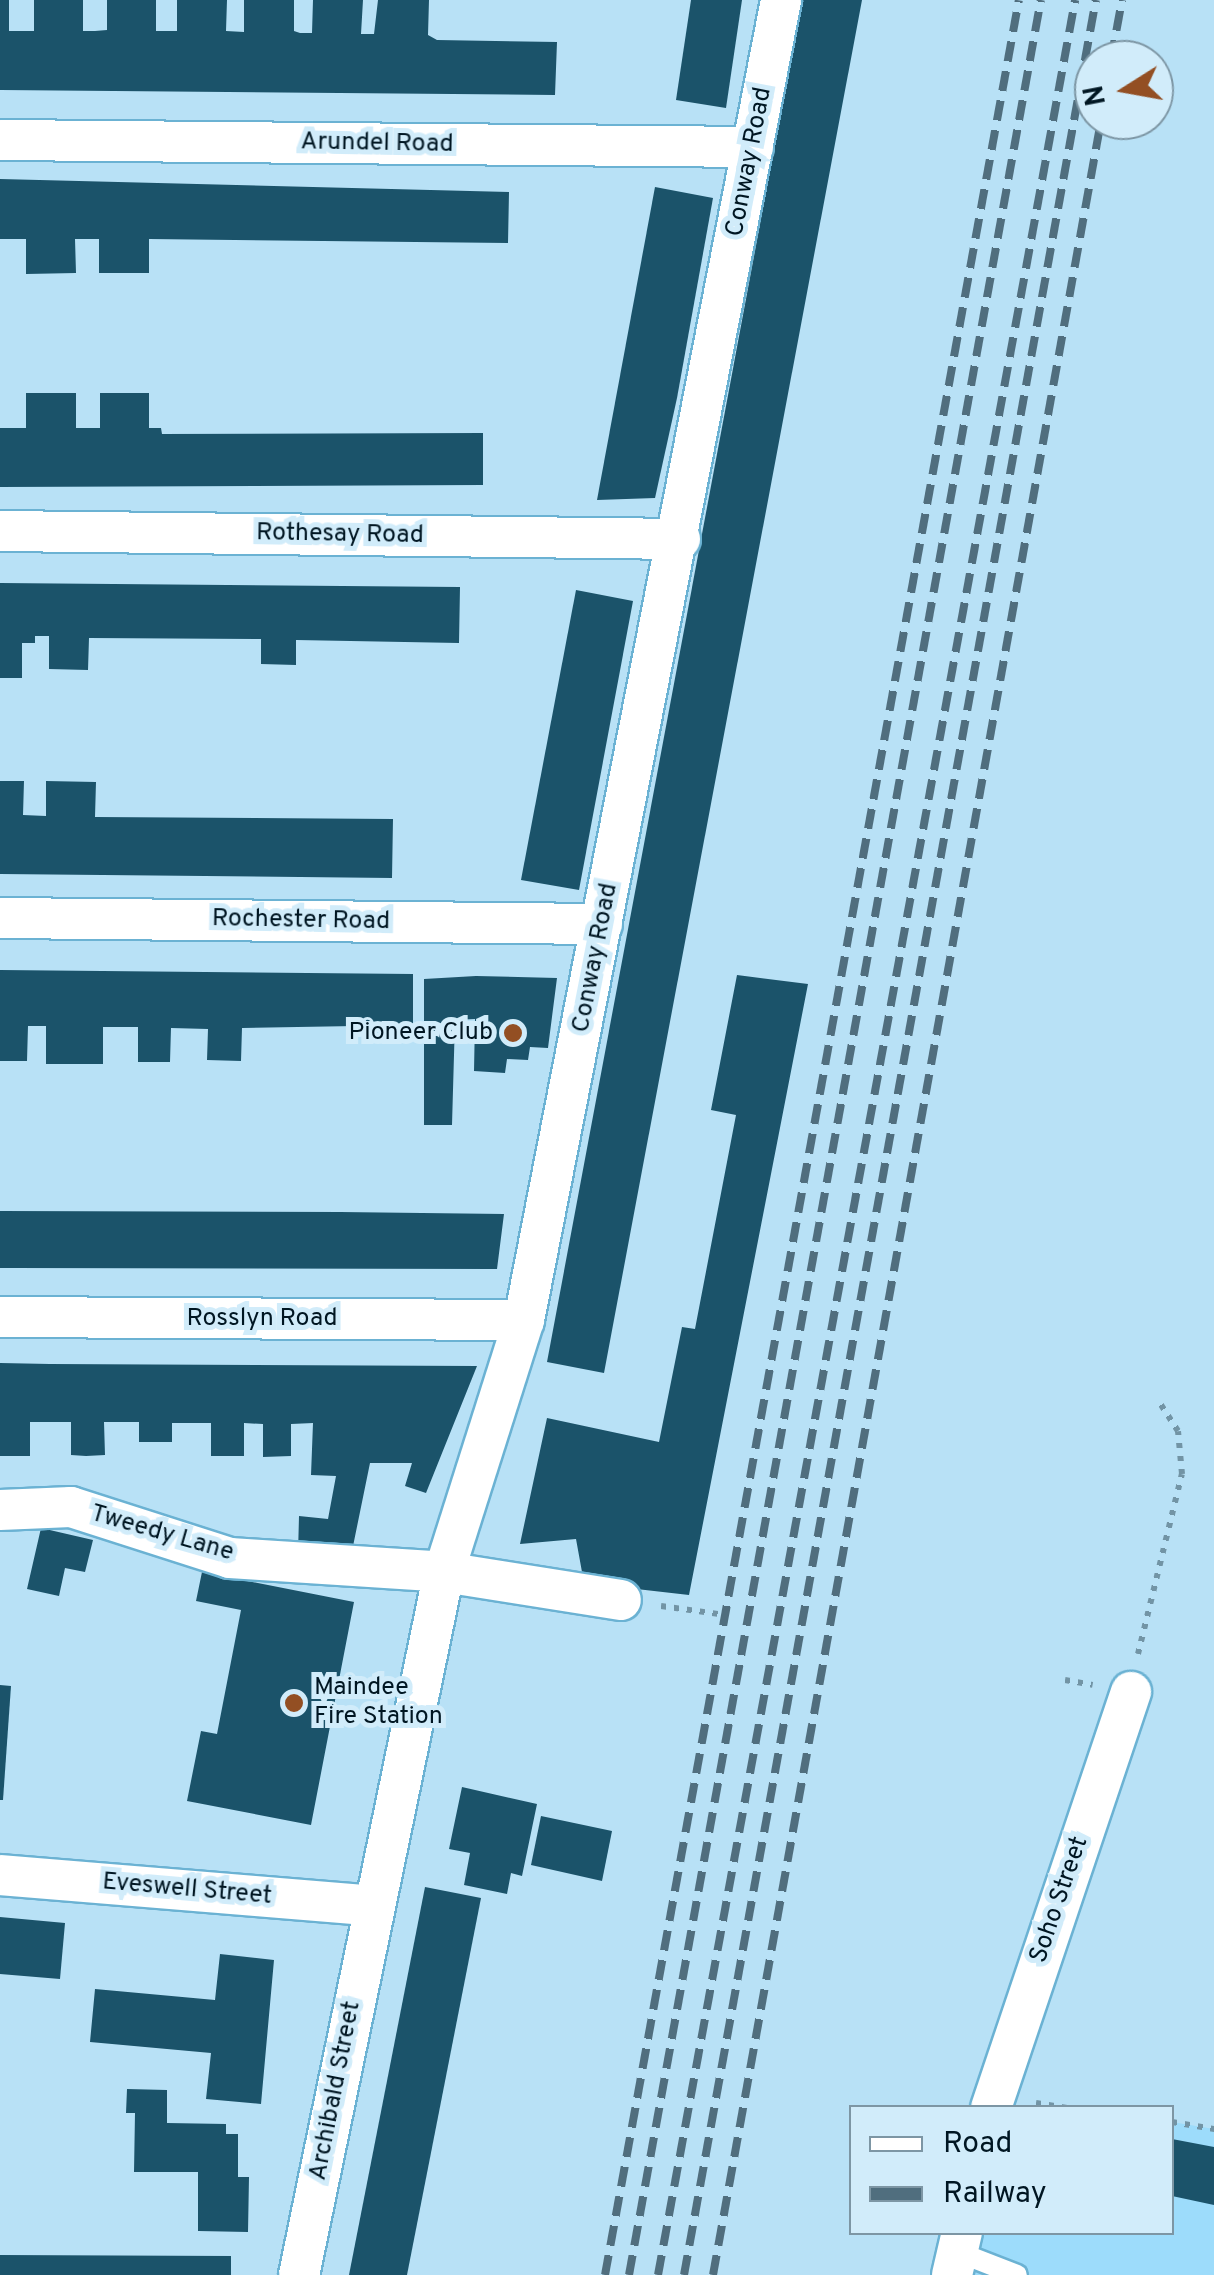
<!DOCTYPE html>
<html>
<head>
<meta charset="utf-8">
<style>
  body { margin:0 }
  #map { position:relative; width:1214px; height:2275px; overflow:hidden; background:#b8e1f6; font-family:Overpass,sans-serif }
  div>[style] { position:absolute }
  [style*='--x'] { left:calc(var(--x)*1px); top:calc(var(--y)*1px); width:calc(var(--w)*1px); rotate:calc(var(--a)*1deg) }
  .built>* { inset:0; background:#9ddcfb }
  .building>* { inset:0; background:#1b536a }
  .path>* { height:6px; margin-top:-3px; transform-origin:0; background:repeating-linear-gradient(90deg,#7294a5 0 5px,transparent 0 13px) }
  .roads { filter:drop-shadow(2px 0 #6bb2d3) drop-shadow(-2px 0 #6bb2d3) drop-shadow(0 2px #6bb2d3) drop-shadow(0 -2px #6bb2d3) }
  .lane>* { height:20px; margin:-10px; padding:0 10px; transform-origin:10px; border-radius:10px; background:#fff }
  .street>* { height:40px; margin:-20px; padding:0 20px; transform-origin:20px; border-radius:20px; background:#fff }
  .rail>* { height:8px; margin-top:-4px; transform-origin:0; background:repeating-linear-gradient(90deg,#506e7e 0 20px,transparent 0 30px) }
  .dots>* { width:28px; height:28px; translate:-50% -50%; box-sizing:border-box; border:5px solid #d1ecfa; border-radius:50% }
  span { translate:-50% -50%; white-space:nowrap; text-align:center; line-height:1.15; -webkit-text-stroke:10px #d1ecfa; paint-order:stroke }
  .street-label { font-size:25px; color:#001622 }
  .poi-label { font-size:25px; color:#001622 }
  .right { translate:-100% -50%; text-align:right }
  .left { translate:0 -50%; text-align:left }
  .legend { position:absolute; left:849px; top:2105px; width:325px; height:130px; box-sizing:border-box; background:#d1ecfa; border:2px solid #7d96a4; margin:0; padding:12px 18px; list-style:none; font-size:30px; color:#001622 }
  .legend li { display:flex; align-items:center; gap:20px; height:50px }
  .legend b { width:50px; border:2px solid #7d96a4 }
  .north { position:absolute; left:1074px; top:40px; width:100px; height:100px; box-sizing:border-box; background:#d1ecfa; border:2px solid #7d96a4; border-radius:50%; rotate:259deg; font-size:28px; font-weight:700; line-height:40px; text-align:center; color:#001622 }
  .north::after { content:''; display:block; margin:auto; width:35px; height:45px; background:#934f23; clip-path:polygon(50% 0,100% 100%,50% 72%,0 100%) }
</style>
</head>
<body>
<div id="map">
  <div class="built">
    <i style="clip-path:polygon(1172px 2122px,1214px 2129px,1214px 2275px,952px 2275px,962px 2233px,1172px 2232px)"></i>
  </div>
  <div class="building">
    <i style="clip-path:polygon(0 0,9px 0,9px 31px,34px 31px,34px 0,83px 0,83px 31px,95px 31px,107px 30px,107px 0,156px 0,156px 31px,177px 31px,177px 0,227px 0,226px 31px,244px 32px,244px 0,294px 0,294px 31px,300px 33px,312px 33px,313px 0,363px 0,361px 34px,374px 34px,378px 0,429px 0,428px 35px,437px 40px,557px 42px,555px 95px,0 90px)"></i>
    <i style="clip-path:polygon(691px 0,742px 0,726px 108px,676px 100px)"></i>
    <i style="clip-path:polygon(802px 0,862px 0,604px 1373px,547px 1362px)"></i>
    <i style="clip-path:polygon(0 179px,509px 192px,508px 243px,149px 239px,149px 273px,99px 273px,99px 239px,75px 239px,76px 273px,26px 274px,26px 239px,0 239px)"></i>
    <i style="clip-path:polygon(655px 187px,713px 198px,677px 398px,655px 498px,597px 500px)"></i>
    <i style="clip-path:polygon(26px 393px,76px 393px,76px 428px,100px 428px,100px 393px,149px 393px,149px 428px,161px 428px,162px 434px,483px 433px,483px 485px,0 487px,0 428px,26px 428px)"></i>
    <i style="clip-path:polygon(0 583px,460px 587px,459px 643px,296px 640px,296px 665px,261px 664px,261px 639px,89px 638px,88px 670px,49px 669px,49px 636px,35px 636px,35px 643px,22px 643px,22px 678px,0 678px)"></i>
    <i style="clip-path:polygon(576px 590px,633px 601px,579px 890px,521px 880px)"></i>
    <i style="clip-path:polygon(0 781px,24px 781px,23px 815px,46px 816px,46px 781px,96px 782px,95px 817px,393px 819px,392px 878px,0 874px)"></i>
    <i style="clip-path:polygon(0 970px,413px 974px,413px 1025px,242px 1028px,241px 1061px,207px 1060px,208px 1029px,171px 1028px,170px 1062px,138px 1062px,138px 1027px,103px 1027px,103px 1064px,46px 1064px,46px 1026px,28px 1026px,27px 1061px,0 1061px)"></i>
    <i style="clip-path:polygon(737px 975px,808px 984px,689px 1595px,584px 1583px,576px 1539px,520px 1544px,547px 1418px,659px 1442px,682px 1327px,695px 1329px,736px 1115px,711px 1110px)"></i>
    <i style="clip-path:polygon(476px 976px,557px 978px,548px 1048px,530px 1047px,528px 1060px,507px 1059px,505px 1073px,474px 1071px,475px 1019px,455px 1020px,452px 1125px,424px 1125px,424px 979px)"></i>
    <i style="clip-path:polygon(0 1211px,340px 1212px,504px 1214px,497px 1269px,14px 1268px,0 1268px)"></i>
    <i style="clip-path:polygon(0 1363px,50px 1364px,477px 1366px,426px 1493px,405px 1486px,412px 1463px,370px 1463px,351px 1556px,298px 1554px,299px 1516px,328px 1519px,336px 1476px,311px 1475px,313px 1423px,291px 1424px,291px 1456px,263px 1457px,263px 1424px,244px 1423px,244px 1456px,211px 1456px,211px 1423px,172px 1423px,172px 1442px,139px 1442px,139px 1422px,104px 1422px,105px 1455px,86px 1456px,71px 1455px,71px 1422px,30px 1422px,30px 1456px,0 1456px)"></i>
    <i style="clip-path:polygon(41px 1528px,93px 1540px,85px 1572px,65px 1568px,59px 1596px,27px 1589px)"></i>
    <i style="clip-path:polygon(202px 1572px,354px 1602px,311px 1825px,187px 1801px,201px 1731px,217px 1734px,241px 1610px,196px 1601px)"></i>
    <i style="clip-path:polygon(0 1685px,11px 1686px,3px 1800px,0 1800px)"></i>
    <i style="clip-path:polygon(462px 1787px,537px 1804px,522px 1876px,511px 1873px,507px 1894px,464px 1885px,470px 1853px,449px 1849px)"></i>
    <i style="clip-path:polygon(541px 1816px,612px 1831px,602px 1881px,531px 1865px)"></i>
    <i style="clip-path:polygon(425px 1887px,481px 1898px,407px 2275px,349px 2275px)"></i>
    <i style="clip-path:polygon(0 1917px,65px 1923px,60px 1979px,0 1974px)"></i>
    <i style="clip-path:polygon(220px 1954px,274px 1960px,261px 2104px,206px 2099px,211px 2053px,90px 2042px,95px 1989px,215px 2000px)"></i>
    <i style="clip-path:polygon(127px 2089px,167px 2090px,167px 2123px,226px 2124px,226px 2134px,238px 2134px,238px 2177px,249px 2177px,248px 2232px,198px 2231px,198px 2172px,134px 2172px,135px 2113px,126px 2113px)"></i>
    <i style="clip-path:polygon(1172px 2139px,1214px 2147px,1214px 2205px,1172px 2196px)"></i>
    <i style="clip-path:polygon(0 2255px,231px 2256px,231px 2275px,0 2275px)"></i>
  </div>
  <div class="path">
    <i style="--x:661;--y:1606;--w:59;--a:7.9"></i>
    <i style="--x:1138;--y:1654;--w:185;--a:-76.3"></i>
    <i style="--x:1182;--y:1474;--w:43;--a:-95.3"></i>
    <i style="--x:1178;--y:1431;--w:35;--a:-123"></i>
    <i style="--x:1065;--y:1680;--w:28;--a:10"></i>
    <i style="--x:1036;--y:2103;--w:33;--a:9"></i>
    <i style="--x:1172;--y:2122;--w:43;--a:9.5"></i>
  </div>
  <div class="roads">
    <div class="lane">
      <i style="--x:958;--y:2252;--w:63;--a:21.3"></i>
    </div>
    <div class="street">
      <i style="--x:0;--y:140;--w:753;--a:0.53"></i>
      <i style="--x:0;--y:531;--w:680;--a:0.67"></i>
      <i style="--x:0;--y:918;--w:602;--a:0.57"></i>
      <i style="--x:0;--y:1317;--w:524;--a:0.33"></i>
      <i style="--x:0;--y:1510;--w:71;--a:-2.4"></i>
      <i style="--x:71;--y:1507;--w:167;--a:17.8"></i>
      <i style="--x:230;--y:1558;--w:214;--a:3.7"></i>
      <i style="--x:444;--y:1572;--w:179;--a:9"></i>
      <i style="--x:0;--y:1875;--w:375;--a:4.7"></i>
      <i style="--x:991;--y:2108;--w:439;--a:-71.4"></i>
      <i style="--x:299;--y:2275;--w:718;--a:-78.35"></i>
      <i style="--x:444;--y:1572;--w:264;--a:-72.4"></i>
      <i style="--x:524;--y:1320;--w:1345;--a:-78.98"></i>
      <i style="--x:952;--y:2275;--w:44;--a:-76.9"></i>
    </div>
  </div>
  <div class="rail">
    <i style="--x:1111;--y:60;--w:61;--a:-79.6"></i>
    <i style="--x:605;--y:2275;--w:2312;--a:-79.69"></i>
    <i style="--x:629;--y:2275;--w:2312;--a:-79.74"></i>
    <i style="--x:658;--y:2275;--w:2313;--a:-79.61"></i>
    <i style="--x:684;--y:2275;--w:2312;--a:-79.74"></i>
    <i style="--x:713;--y:2275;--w:2190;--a:-79.79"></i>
  </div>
  <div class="dots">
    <i style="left:513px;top:1033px;background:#934f23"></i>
    <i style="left:294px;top:1703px;background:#934f23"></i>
  </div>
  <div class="street-label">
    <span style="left:377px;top:144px;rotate:1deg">Arundel Road</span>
    <span style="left:750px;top:162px;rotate:-79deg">Conway Road</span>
    <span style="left:340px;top:535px;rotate:1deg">Rothesay Road</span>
    <span style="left:301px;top:921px;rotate:1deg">Rochester Road</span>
    <span style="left:596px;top:958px;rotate:-79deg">Conway Road</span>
    <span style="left:262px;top:1319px">Rosslyn Road</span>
    <span style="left:162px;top:1534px;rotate:16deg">Tweedy Lane</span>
    <span style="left:187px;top:1890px;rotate:5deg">Eveswell Street</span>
    <span style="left:1060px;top:1900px;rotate:-71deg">Soho Street</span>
    <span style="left:336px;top:2091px;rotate:-79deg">Archibald Street</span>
  </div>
  <div class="poi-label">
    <span class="right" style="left:493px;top:1033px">Pioneer Club</span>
    <span class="left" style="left:314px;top:1703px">Maindee<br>Fire Station</span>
  </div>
  <ul class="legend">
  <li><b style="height:12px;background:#fff"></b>Road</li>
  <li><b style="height:12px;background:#506e7e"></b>Railway</li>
  </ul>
  <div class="north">N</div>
</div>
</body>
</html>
